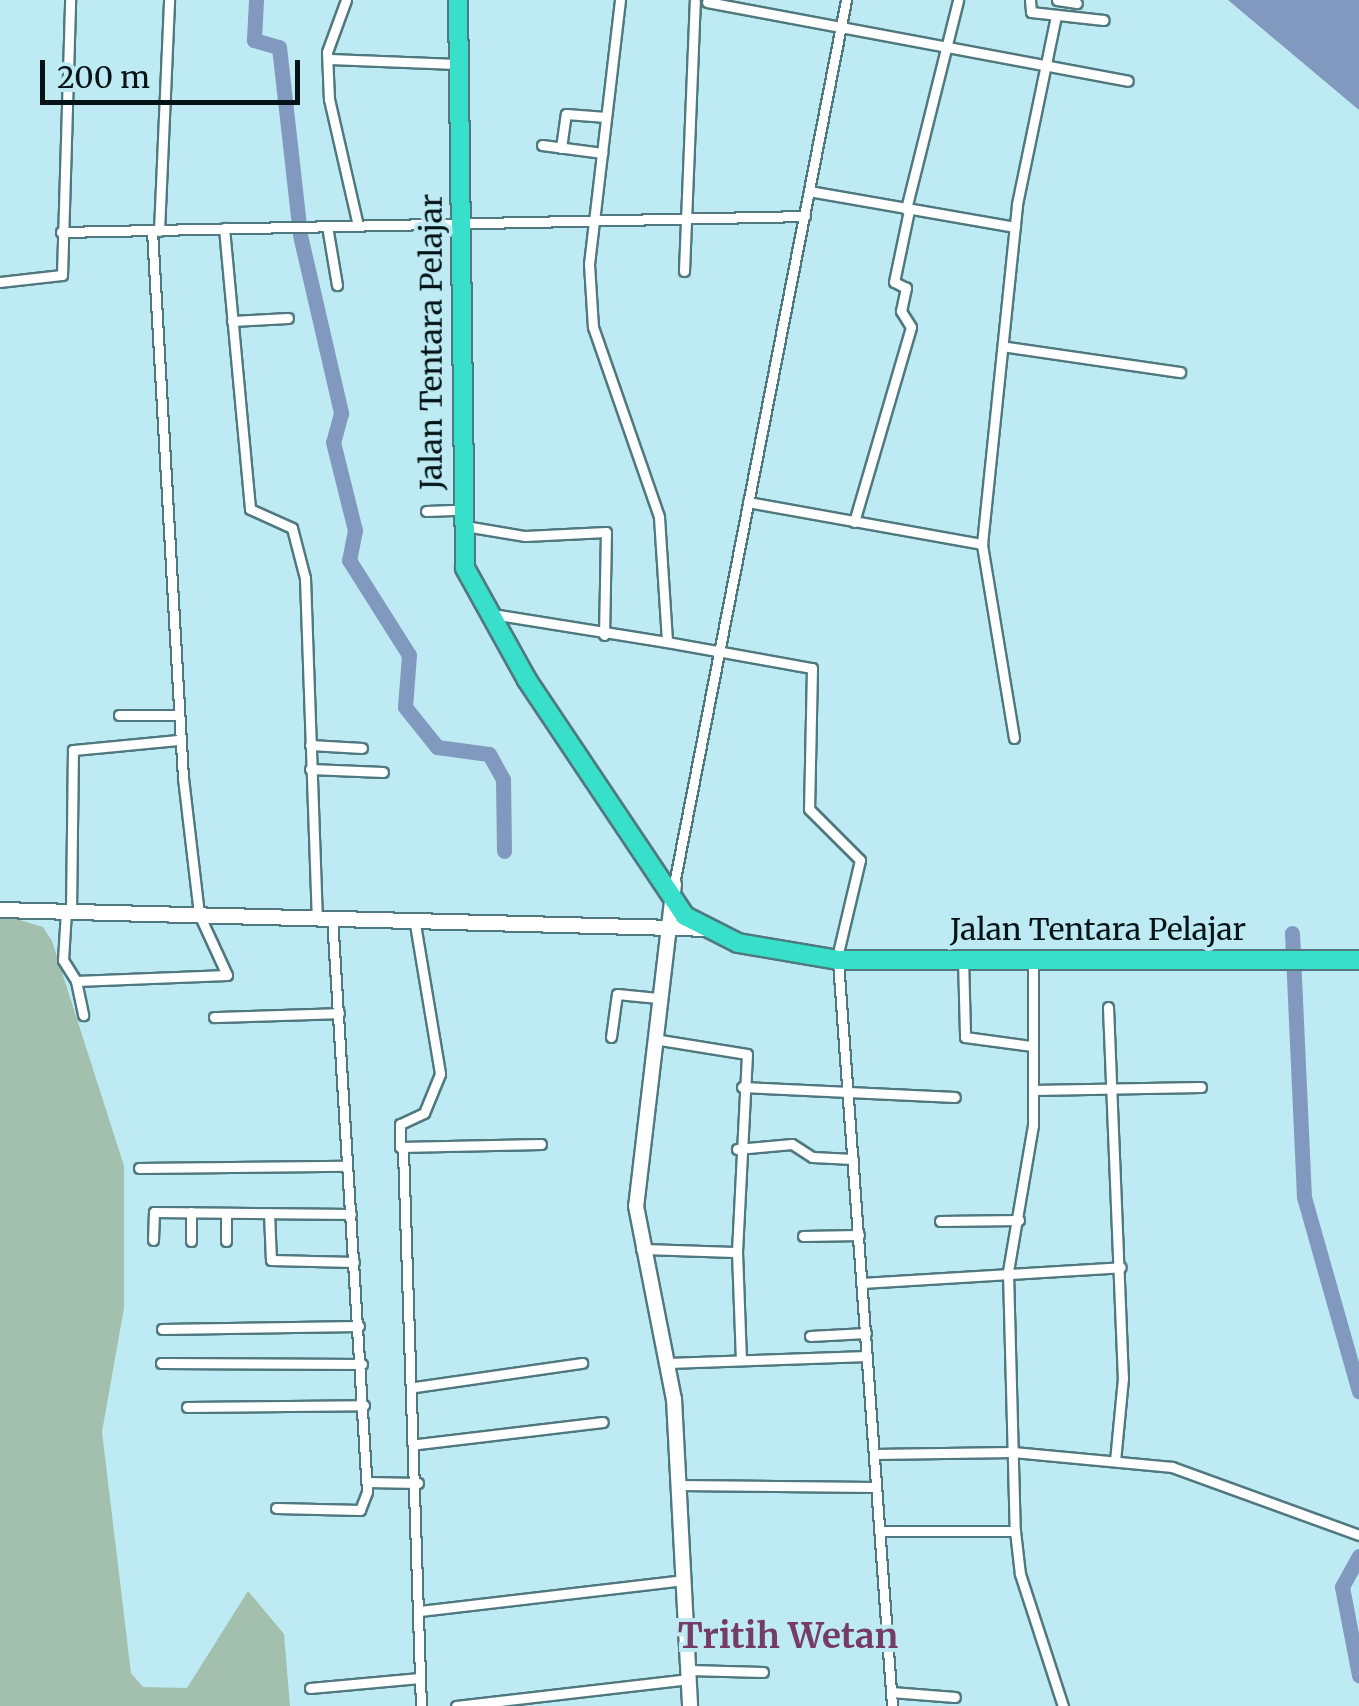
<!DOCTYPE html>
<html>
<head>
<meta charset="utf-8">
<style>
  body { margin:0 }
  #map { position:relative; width:1359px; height:1706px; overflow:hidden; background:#beebf3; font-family:Merriweather,serif }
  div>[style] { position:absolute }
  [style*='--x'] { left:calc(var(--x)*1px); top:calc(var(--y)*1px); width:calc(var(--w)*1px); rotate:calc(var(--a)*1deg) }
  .green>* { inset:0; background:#a2c0ad }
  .water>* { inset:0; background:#8199be }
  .river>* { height:15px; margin:-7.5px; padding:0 7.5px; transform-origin:7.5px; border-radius:7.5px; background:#8199be }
  .roads { filter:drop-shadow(2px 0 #4f797f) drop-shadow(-2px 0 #4f797f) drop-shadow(0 2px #4f797f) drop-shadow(0 -2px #4f797f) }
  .street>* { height:9px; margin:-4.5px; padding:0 4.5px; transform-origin:4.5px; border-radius:4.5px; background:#fff }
  .secondary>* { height:14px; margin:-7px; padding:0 7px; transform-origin:7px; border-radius:7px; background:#fff }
  .highway>* { height:18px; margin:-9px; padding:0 9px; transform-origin:9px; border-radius:9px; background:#38e0cb }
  span { translate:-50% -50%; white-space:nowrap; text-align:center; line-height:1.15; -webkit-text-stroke:8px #beebf3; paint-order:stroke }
  .street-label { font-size:30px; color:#031316 }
  .quarter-label { font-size:35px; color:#753c68; font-weight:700 }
  .scale { position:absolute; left:40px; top:60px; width:260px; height:45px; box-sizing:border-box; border:5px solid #031316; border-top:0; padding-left:12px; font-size:30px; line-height:35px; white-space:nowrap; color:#031316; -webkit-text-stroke:8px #beebf3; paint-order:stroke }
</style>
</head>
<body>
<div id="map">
  <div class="green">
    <i style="clip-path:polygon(0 914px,43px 927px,52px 941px,124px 1166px,124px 1308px,102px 1432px,131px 1673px,143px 1687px,187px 1688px,248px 1591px,284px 1634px,290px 1706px,0 1706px)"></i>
  </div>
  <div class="water">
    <i style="clip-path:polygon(1228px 0,1359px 0,1359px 110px)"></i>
  </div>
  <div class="river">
    <i style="--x:256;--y:0;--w:40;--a:92.9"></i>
    <i style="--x:254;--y:40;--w:26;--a:16"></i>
    <i style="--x:279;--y:47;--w:180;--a:83.6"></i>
    <i style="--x:300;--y:235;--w:183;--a:77"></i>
    <i style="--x:341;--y:413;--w:30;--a:105"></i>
    <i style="--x:333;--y:442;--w:91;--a:76"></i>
    <i style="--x:355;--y:530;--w:31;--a:101"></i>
    <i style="--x:349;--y:560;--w:112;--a:57.7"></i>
    <i style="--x:409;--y:655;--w:52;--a:94.4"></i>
    <i style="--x:405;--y:707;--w:51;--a:51.3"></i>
    <i style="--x:437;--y:747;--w:52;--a:7.7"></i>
    <i style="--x:489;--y:754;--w:29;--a:61"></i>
    <i style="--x:503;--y:779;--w:72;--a:89.2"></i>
    <i style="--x:1292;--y:933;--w:264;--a:87.4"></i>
    <i style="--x:1304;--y:1197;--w:202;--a:74.2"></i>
    <i style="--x:1359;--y:1556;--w:35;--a:119"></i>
    <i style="--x:1342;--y:1587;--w:90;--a:79.1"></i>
  </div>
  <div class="roads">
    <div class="street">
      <i style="--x:346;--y:0;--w:55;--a:110.1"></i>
      <i style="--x:327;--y:52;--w:47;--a:87.6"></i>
      <i style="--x:329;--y:99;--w:130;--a:77.1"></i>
      <i style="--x:620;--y:0;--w:266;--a:96.7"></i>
      <i style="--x:589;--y:264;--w:63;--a:86.4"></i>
      <i style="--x:593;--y:327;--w:201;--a:70.8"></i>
      <i style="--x:659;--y:517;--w:125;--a:86.3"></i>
      <i style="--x:667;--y:642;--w:147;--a:10.2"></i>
      <i style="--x:812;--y:668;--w:141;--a:91.2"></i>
      <i style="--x:809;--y:809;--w:72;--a:45"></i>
      <i style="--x:860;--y:860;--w:91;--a:103.3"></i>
      <i style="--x:1030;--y:0;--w:12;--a:85"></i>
      <i style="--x:1031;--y:12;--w:73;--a:6.3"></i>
      <i style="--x:1057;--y:0;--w:20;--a:9"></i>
      <i style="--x:707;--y:2;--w:428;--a:10.6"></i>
      <i style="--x:328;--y:59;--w:130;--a:2.2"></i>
      <i style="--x:542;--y:145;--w:61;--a:7.6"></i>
      <i style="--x:561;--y:148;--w:34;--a:-82"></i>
      <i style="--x:566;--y:114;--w:40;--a:4.3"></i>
      <i style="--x:809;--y:191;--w:209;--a:9.9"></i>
      <i style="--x:906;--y:209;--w:215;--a:-76"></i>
      <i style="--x:327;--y:226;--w:60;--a:80.4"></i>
      <i style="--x:224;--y:228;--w:282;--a:84.7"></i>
      <i style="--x:250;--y:509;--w:46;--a:24.3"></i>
      <i style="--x:292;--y:528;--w:52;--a:75.4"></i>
      <i style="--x:305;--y:578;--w:337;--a:88"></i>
      <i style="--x:159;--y:231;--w:231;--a:-87.5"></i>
      <i style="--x:61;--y:232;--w:744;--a:-1.23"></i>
      <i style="--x:684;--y:271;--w:270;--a:-87.7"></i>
      <i style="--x:0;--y:282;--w:62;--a:-6.4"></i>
      <i style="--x:62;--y:275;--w:275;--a:-88.3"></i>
      <i style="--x:232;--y:321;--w:56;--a:-3.1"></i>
      <i style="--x:1008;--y:347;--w:174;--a:8.3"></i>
      <i style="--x:748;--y:502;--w:238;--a:10.2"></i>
      <i style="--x:426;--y:511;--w:34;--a:-2"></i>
      <i style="--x:854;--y:522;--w:203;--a:-73.7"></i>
      <i style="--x:911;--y:327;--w:19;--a:-122"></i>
      <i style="--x:901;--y:311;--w:24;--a:-78"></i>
      <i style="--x:906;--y:288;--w:13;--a:-153"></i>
      <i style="--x:894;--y:282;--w:74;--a:-78.2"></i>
      <i style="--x:465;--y:526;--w:61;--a:9.5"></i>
      <i style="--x:525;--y:536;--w:81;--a:-2.8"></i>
      <i style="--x:606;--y:532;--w:103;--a:91.1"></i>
      <i style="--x:492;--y:614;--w:177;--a:9.1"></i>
      <i style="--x:119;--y:715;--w:58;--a:0"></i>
      <i style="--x:1014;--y:738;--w:197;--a:-99.4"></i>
      <i style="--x:982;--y:544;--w:342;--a:-84.1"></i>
      <i style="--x:1017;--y:204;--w:192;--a:-78.3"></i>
      <i style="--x:310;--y:745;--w:52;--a:3.3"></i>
      <i style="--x:310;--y:769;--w:73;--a:2.4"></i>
      <i style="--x:674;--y:884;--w:901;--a:-78.99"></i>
      <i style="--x:66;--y:911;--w:49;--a:93.5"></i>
      <i style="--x:63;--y:960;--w:25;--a:58"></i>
      <i style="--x:76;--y:981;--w:151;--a:-2.3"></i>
      <i style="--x:227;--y:975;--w:67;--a:-114.7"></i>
      <i style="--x:199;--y:914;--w:137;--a:-96.7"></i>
      <i style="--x:183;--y:778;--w:548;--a:-93.24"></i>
      <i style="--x:71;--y:911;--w:161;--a:-89.3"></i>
      <i style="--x:73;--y:750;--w:106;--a:-5.4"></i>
      <i style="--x:414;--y:918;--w:158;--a:80.5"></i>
      <i style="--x:440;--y:1074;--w:42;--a:112.3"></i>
      <i style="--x:424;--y:1113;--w:26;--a:155"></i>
      <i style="--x:400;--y:1124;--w:23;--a:90"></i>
      <i style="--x:400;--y:1147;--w:141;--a:-1.2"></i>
      <i style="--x:963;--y:958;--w:79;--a:88.5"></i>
      <i style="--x:965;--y:1037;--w:68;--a:7.7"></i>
      <i style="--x:1033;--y:958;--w:167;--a:90"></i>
      <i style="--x:1033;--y:1125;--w:149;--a:99.7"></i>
      <i style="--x:1008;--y:1272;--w:259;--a:88.5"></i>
      <i style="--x:1015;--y:1531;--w:43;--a:83.4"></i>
      <i style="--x:1020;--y:1574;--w:139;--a:72"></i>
      <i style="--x:838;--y:961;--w:747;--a:85.85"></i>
      <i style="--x:76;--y:981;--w:35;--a:78"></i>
      <i style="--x:1108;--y:1007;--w:371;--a:87.7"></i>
      <i style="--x:1123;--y:1378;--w:83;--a:95.5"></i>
      <i style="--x:214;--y:1017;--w:125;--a:-1.8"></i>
      <i style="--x:611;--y:1037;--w:43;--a:-82.1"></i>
      <i style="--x:617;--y:994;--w:41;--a:5.6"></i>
      <i style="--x:654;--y:1039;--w:94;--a:9.2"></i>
      <i style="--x:747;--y:1054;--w:198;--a:92.9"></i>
      <i style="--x:742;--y:1087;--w:213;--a:2.7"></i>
      <i style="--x:1033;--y:1090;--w:168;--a:-1"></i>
      <i style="--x:737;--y:1149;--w:55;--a:-5.2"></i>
      <i style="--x:792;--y:1144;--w:24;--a:33"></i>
      <i style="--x:812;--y:1157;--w:41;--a:2.8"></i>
      <i style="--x:403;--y:1150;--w:556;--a:88.15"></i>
      <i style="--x:139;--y:1168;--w:208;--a:-0.6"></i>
      <i style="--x:269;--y:1213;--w:47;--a:87.6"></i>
      <i style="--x:271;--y:1260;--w:83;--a:1.4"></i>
      <i style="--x:940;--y:1221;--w:79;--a:-0.7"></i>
      <i style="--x:803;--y:1236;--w:56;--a:-1"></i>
      <i style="--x:153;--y:1240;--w:28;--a:-88"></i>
      <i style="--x:154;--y:1212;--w:197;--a:0.6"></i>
      <i style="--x:191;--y:1241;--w:29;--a:-90"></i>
      <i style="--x:226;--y:1241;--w:28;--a:-90"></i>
      <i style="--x:641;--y:1249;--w:96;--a:1.8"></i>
      <i style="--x:737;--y:1252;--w:107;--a:87.9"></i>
      <i style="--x:862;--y:1283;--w:259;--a:-3.5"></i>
      <i style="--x:162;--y:1329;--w:197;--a:-0.9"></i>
      <i style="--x:810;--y:1336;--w:56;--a:-3.1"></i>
      <i style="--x:161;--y:1363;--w:201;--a:0.3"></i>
      <i style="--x:668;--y:1363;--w:199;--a:-2"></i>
      <i style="--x:415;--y:1387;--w:169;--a:-8.2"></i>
      <i style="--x:187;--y:1407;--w:177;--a:-0.6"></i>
      <i style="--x:418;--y:1444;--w:186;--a:-6.8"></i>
      <i style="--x:874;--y:1454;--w:139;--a:-0.8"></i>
      <i style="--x:1013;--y:1452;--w:160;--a:5.4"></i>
      <i style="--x:1172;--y:1467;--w:199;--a:20"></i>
      <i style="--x:367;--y:1482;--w:51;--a:1.1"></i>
      <i style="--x:679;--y:1485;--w:197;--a:0.6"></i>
      <i style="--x:276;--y:1508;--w:84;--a:1.4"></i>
      <i style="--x:360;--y:1510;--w:19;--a:-69"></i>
      <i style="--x:367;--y:1492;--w:577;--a:-93.48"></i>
      <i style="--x:879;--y:1531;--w:136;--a:0"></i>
      <i style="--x:420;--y:1611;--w:266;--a:-6.7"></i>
      <i style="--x:689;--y:1670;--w:74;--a:1.5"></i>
      <i style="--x:310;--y:1688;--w:110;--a:-5.2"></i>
      <i style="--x:891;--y:1692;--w:64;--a:4.5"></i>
      <i style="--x:456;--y:1706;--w:235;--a:-6.6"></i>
    </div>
    <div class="secondary">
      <i style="--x:674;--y:884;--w:324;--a:96.7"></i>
      <i style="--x:636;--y:1206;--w:197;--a:78.9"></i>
      <i style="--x:674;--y:1399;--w:307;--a:87"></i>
      <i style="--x:0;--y:910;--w:713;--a:1.53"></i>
    </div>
    <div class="highway">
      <i style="--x:458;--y:0;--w:568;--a:89.29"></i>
      <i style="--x:465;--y:568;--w:128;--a:61"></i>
      <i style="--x:527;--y:680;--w:284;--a:56.2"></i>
      <i style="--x:685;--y:916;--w:59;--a:27"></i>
      <i style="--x:738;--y:943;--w:101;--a:9.6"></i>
      <i style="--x:838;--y:960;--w:521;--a:0"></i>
    </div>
  </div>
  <div class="street-label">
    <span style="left:431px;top:342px;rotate:-90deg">Jalan Tentara Pelajar</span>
    <span style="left:1098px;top:929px">Jalan Tentara Pelajar</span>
  </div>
  <div class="quarter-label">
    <span style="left:788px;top:1636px">Tritih Wetan</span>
  </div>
  <div class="scale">200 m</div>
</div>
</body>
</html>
